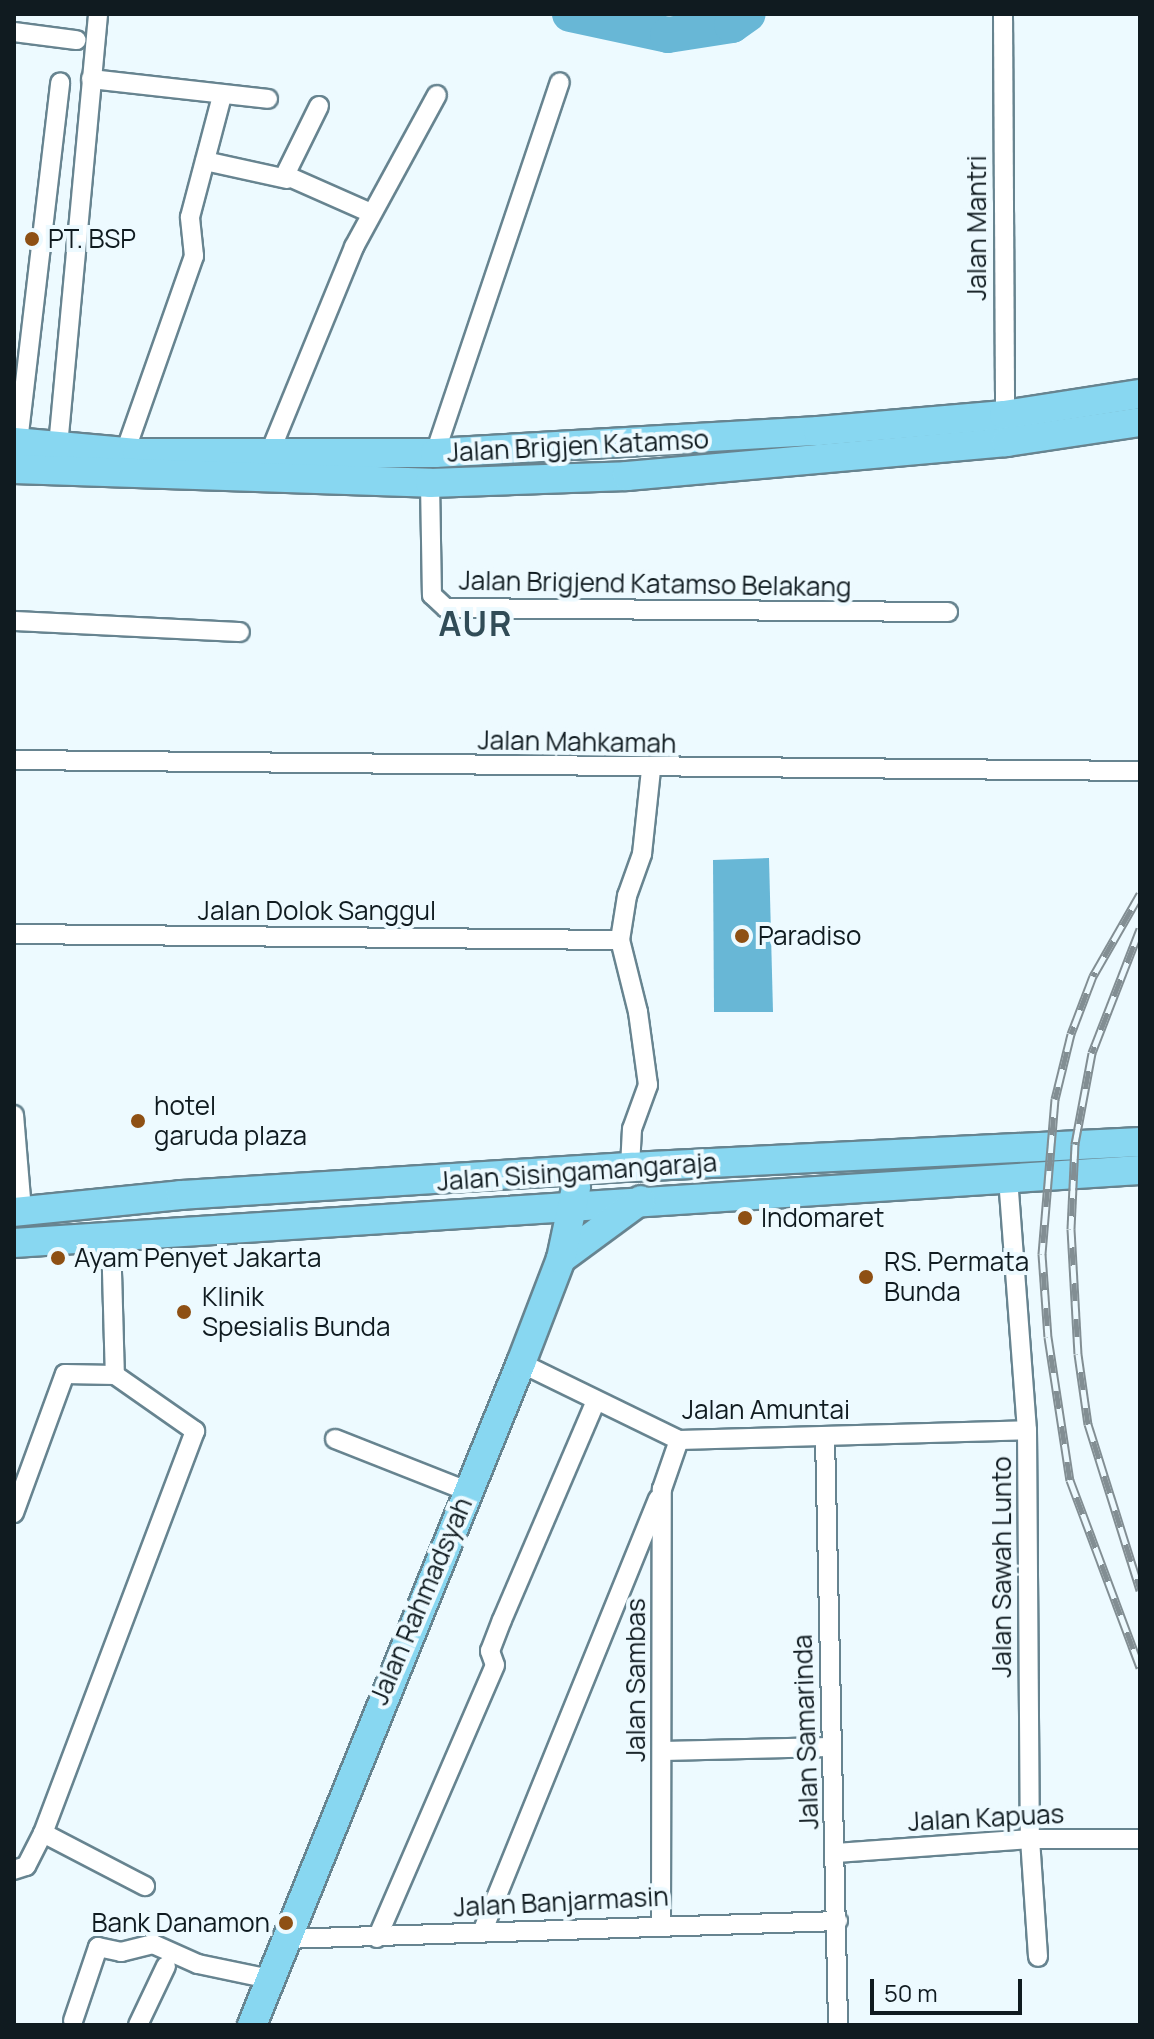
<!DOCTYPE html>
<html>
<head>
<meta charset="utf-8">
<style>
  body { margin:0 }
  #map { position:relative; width:1154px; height:2039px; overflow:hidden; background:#edfaff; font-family:Manrope,sans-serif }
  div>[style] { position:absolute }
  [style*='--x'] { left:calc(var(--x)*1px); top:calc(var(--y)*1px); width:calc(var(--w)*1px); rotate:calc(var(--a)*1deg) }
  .water>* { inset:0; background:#68b7d6 }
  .river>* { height:36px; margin:-18px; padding:0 18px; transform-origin:18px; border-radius:18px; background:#68b7d6 }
  .roads { filter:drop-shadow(2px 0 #678490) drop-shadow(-2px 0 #678490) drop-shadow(0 2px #678490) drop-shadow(0 -2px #678490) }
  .minor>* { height:18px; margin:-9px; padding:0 9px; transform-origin:9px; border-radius:9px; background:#fff }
  .primary>* { height:28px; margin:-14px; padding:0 14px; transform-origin:14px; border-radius:14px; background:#88d7f1 }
  .rail>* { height:9px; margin-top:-4.5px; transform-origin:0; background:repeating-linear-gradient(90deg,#edfaff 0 18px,#828e93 0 36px); box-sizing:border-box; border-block:2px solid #828e93 }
  .dots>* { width:22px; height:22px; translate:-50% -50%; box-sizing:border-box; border:4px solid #edfaff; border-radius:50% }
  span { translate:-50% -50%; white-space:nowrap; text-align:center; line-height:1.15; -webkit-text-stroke:8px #edfaff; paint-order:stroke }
  .street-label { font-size:26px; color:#101b20 }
  .poi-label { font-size:26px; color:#101b20 }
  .left { translate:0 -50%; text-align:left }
  .right { translate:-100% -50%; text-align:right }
  .district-label { font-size:34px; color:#314c57; font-weight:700; letter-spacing:2px }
  .frame { position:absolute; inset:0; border:16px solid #101b20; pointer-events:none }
  .scale { position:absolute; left:870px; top:1979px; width:152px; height:36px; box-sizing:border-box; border:4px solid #101b20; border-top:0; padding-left:10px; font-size:24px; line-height:28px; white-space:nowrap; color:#101b20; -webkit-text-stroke:6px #edfaff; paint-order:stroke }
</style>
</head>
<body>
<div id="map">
  <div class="water">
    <i style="clip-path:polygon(769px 858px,773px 1012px,714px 1012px,713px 860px)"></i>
  </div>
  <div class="river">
    <i style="--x:570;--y:14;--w:100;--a:12.1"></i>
    <i style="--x:668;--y:35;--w:65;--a:-8.9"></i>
    <i style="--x:732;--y:25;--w:19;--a:-35"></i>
  </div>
  <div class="roads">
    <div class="minor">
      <i style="--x:1003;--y:14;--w:410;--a:89.7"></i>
      <i style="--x:14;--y:32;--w:63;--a:7.4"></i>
      <i style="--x:91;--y:79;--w:178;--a:6.4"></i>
      <i style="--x:319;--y:106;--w:77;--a:116.2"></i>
      <i style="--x:285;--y:175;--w:94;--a:23.8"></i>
      <i style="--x:205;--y:161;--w:84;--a:12.4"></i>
      <i style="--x:18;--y:442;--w:362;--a:-83.3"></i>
      <i style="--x:58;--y:446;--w:434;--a:-84.7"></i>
      <i style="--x:125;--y:452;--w:208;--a:-70.6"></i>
      <i style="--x:194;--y:256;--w:39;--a:-96"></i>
      <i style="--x:190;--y:217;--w:125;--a:-75.2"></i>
      <i style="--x:270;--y:452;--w:222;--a:-67.7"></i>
      <i style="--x:354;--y:247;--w:173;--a:-61.4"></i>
      <i style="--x:435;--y:453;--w:391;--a:-71.4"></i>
      <i style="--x:430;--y:483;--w:112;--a:89"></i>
      <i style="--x:432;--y:595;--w:19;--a:43"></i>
      <i style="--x:446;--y:608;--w:502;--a:0.46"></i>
      <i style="--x:14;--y:621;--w:226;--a:2.8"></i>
      <i style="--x:14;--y:760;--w:1126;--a:0.56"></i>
      <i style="--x:14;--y:934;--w:606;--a:0.57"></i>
      <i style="--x:14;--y:1115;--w:96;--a:85.2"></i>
      <i style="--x:630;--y:1167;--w:38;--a:-87"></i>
      <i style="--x:632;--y:1129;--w:47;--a:-70"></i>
      <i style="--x:648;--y:1085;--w:74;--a:-97.8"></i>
      <i style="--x:638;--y:1012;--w:74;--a:-104"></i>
      <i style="--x:620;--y:940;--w:45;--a:-81"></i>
      <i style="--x:627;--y:896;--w:45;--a:-70.3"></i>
      <i style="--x:642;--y:854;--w:84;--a:-83.9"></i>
      <i style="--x:1008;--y:1178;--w:253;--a:85.7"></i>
      <i style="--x:1027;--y:1430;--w:409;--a:89.6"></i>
      <i style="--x:1030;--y:1839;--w:118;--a:86.1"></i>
      <i style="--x:111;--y:1236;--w:139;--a:88.4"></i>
      <i style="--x:521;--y:1363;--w:176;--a:26"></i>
      <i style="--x:679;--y:1440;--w:348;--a:-1.6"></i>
      <i style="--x:825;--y:1437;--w:588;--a:88.73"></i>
      <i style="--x:335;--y:1439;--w:142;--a:21.5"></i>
      <i style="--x:14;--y:1513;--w:148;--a:-69.9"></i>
      <i style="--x:65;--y:1374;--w:50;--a:1.1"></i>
      <i style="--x:115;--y:1375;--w:98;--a:35"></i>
      <i style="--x:195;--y:1431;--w:430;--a:110.7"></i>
      <i style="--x:43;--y:1833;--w:37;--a:117"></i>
      <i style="--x:26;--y:1866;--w:13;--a:162"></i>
      <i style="--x:662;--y:1751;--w:169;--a:-1.4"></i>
      <i style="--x:43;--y:1833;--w:115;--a:27.5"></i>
      <i style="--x:836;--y:1853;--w:195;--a:-4.1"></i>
      <i style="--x:1030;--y:1839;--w:110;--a:0"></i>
      <i style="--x:661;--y:1923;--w:434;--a:-89.9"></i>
      <i style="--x:662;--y:1489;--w:52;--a:-70.9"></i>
      <i style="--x:483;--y:1930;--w:465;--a:-67.9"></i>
      <i style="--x:377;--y:1938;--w:297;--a:-66.6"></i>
      <i style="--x:495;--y:1665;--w:15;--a:-110"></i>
      <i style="--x:490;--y:1651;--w:33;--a:-69"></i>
      <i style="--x:502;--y:1620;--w:238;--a:-66.8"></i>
      <i style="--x:285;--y:1939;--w:553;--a:-1.86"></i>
      <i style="--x:73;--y:2021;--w:78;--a:-71.3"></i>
      <i style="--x:98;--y:1947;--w:24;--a:12"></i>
      <i style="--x:121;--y:1952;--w:33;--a:-14"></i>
      <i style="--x:153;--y:1944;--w:49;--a:24"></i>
      <i style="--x:198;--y:1964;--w:74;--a:11.8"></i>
      <i style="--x:138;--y:2025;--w:65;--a:-64.6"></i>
    </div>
    <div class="primary">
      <i style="--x:14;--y:442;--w:123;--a:5.1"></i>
      <i style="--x:137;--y:453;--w:298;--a:0"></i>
      <i style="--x:435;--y:453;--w:384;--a:-3.3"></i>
      <i style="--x:818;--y:431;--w:187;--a:-4.9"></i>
      <i style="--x:1004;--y:415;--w:138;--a:-8.8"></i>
      <i style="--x:14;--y:469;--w:416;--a:1.9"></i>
      <i style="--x:430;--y:483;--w:197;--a:-2"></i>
      <i style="--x:627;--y:476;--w:381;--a:-5.1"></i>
      <i style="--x:1006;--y:442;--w:135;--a:-8.5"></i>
      <i style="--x:14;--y:1212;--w:168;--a:-5.8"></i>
      <i style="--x:181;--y:1195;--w:450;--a:-3.6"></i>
      <i style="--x:630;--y:1167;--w:511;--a:-2.81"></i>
      <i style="--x:14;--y:1243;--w:1128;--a:-3.71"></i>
      <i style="--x:561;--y:1259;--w:99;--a:-36.4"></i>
      <i style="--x:252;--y:2025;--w:715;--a:-67.89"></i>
      <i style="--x:521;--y:1363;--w:111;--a:-69"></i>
      <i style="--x:561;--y:1259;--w:73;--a:-78.1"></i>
    </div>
  </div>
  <div class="rail">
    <i style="--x:1140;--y:894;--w:95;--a:119.8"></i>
    <i style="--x:1093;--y:976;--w:62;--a:110.8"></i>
    <i style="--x:1071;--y:1034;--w:67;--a:103.8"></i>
    <i style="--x:1055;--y:1099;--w:156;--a:94.8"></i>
    <i style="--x:1042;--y:1254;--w:83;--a:85.9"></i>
    <i style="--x:1048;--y:1337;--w:145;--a:81.3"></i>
    <i style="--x:1070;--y:1480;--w:200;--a:69.5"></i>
    <i style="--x:1140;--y:929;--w:133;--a:111.2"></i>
    <i style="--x:1092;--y:1053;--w:93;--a:100.6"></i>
    <i style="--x:1075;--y:1144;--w:85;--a:92.7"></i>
    <i style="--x:1071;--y:1229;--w:125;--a:86.8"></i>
    <i style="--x:1078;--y:1354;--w:71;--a:81.9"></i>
    <i style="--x:1088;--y:1424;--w:174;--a:72.6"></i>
  </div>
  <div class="dots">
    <i style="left:32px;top:239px;background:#8e5014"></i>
    <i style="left:742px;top:936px;background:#8e5014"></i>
    <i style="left:138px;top:1121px;background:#8e5014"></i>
    <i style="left:745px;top:1218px;background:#8e5014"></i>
    <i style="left:58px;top:1258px;background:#8e5014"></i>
    <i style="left:866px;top:1277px;background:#8e5014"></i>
    <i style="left:184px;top:1312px;background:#8e5014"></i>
    <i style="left:286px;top:1923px;background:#8e5014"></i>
  </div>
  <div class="street-label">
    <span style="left:977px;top:228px;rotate:-90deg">Jalan Mantri</span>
    <span style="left:578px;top:446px;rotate:-3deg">Jalan Brigjen Katamso</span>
    <span style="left:655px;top:584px;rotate:1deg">Jalan Brigjend Katamso Belakang</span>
    <span style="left:577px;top:742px;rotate:1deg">Jalan Mahkamah</span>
    <span style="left:317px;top:911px">Jalan Dolok Sanggul</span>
    <span style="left:577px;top:1172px;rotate:-4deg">Jalan Sisingamangaraja</span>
    <span style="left:766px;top:1410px">Jalan Amuntai</span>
    <span style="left:1002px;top:1567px;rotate:-90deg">Jalan Sawah Lunto</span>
    <span style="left:421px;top:1601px;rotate:-67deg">Jalan Rahmadsyah</span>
    <span style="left:636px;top:1680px;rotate:-90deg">Jalan Sambas</span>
    <span style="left:806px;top:1732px;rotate:-92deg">Jalan Samarinda</span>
    <span style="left:986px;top:1818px;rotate:-3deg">Jalan Kapuas</span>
    <span style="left:561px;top:1902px;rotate:-3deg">Jalan Banjarmasin</span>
  </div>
  <div class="poi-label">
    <span class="left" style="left:48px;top:239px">PT. BSP</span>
    <span class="left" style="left:758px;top:936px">Paradiso</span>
    <span class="left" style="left:154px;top:1121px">hotel<br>garuda plaza</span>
    <span class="left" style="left:761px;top:1218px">Indomaret</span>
    <span class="left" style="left:74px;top:1258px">Ayam Penyet Jakarta</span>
    <span class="left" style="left:884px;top:1277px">RS. Permata<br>Bunda</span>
    <span class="left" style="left:202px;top:1312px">Klinik<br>Spesialis Bunda</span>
    <span class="right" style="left:270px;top:1923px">Bank Danamon</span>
  </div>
  <div class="district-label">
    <span style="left:476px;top:624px">AUR</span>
  </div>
  <div class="frame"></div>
  <div class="scale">50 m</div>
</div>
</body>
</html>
